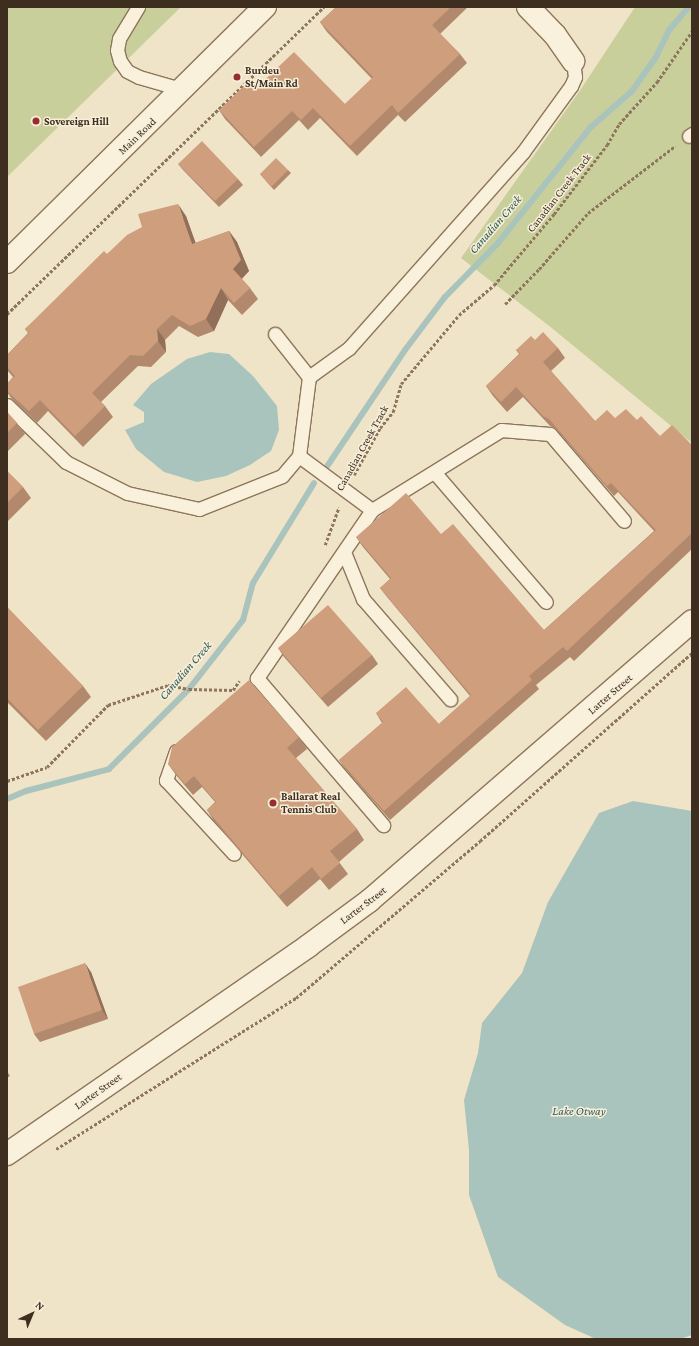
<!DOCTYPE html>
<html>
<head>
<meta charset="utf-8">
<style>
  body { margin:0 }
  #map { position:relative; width:699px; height:1346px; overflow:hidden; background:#f0e4c8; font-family:"Crimson Pro",serif }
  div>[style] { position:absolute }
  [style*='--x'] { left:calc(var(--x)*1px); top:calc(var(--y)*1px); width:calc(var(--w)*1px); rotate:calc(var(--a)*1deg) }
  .green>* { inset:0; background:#c9cf9b }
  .water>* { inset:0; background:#a9c4bc }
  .stream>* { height:6px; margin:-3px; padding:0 3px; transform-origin:3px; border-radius:3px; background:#a9c4bc }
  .path>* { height:2.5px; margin-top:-1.25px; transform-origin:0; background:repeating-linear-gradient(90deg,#8d765c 0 3px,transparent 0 5px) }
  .roads { filter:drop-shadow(1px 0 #8d765c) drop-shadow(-1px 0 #8d765c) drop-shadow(0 1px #8d765c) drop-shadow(0 -1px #8d765c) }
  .lane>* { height:13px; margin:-6.5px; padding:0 6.5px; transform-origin:6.5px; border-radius:6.5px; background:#faf1dc }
  .street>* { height:22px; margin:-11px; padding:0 11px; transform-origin:11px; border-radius:11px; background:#faf1dc }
  .secondary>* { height:22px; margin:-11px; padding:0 11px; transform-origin:11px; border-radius:11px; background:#faf1dc }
  .wall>* { inset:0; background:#b2896c }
  .shaded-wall>* { inset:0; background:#916f58 }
  .building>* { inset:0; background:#cf9f7d }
  .dots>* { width:11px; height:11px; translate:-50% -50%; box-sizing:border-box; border:2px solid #f7eed8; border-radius:50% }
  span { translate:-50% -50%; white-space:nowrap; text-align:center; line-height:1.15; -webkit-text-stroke:3px #f7eed8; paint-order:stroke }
  .poi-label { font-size:11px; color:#3d2e20; font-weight:700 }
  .left { translate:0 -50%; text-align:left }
  .street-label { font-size:11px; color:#3d2e20 }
  .water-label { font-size:12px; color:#2f5d5a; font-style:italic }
  .frame { position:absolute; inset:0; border:8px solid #3d2e20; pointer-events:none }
  .north { position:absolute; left:12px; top:1294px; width:40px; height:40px; -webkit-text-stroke:3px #f7eed8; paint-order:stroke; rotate:44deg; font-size:11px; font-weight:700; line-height:16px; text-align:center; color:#3d2e20 }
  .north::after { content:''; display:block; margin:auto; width:14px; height:18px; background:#3d2e20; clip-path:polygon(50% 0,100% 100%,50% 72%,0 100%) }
</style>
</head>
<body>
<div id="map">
  <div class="green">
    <i style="clip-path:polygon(7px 7px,181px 7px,7px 177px)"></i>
    <i style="clip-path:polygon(635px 7px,692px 7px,692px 443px,548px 325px,461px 258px,581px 89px)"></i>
  </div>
  <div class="water">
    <i style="clip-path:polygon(210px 352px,229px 354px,253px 376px,277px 406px,279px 430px,271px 451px,250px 465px,226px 476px,197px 482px,164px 472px,136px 449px,125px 430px,144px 422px,144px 412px,133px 405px,151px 384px,187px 359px)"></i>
    <i style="clip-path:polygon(633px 801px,692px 811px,692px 1335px,680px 1339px,596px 1339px,565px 1325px,498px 1277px,469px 1195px,469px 1150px,464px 1100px,478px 1053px,482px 1023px,522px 973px,548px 902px,599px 813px)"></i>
  </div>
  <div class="stream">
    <i style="--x:328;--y:465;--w:138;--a:-56.2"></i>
    <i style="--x:405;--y:350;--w:66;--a:-53"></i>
    <i style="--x:445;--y:297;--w:76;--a:-45.5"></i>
    <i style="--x:498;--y:243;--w:149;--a:-51.3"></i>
    <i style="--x:591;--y:127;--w:55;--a:-41.3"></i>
    <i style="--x:632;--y:91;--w:42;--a:-54.8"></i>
    <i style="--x:656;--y:57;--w:30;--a:-64"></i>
    <i style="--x:669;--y:30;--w:30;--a:-49"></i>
    <i style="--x:7;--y:799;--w:21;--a:-23"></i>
    <i style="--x:26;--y:791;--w:86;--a:-14.8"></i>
    <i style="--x:109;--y:769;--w:113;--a:-45"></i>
    <i style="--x:189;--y:689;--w:88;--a:-52"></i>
    <i style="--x:243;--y:620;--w:38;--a:-75"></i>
    <i style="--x:253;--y:583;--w:117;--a:-58.6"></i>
  </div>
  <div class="path">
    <i style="--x:505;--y:304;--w:49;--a:-45.8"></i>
    <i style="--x:539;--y:269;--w:74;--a:-48.8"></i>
    <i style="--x:588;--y:213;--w:110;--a:-37.6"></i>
    <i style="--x:7;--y:314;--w:441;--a:-44.1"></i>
    <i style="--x:354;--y:475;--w:54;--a:-61"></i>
    <i style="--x:380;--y:428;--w:21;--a:-51"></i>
    <i style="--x:393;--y:412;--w:29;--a:-74"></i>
    <i style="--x:401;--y:384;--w:90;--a:-50"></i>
    <i style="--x:459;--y:315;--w:46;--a:-40.6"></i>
    <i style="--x:494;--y:285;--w:93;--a:-49.8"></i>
    <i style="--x:554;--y:214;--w:87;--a:-52.5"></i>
    <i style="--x:607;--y:145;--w:24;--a:-60"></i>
    <i style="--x:619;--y:124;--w:57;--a:-47.9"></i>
    <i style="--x:657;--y:82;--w:62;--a:-55.5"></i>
    <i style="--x:325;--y:545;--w:40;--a:-69.8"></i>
    <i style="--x:7;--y:781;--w:42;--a:-19.3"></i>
    <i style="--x:47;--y:767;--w:87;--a:-45.5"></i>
    <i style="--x:108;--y:705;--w:63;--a:-18.4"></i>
    <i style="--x:168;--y:685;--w:21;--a:11"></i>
    <i style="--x:189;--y:689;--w:44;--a:1.3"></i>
    <i style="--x:233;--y:690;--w:11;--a:-56"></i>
    <i style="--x:56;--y:1149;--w:284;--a:-32.2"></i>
    <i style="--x:296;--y:998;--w:242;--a:-40.5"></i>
    <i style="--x:480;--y:841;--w:283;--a:-41.6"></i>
  </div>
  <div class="roads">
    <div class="lane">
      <i style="--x:138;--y:7;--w:37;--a:121"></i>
      <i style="--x:119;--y:39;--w:11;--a:100"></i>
      <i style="--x:117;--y:50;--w:11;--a:75"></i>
      <i style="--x:120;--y:61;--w:12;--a:55"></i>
      <i style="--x:127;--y:71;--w:13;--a:27"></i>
      <i style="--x:139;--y:77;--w:47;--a:16.1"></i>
      <i style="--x:689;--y:136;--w:4;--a:-34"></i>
      <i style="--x:309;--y:377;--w:49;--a:-35.9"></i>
      <i style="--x:349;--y:348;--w:262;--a:-48.4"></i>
      <i style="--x:523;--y:152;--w:82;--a:-54"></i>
      <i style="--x:571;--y:86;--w:10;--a:-66"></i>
      <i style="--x:575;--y:77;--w:16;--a:-97"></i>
      <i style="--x:7;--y:405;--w:82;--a:44"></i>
      <i style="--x:66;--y:462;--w:68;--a:26.9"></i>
      <i style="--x:127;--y:493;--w:74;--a:12.5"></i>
      <i style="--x:199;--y:509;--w:89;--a:-21.7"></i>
      <i style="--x:282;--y:476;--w:26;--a:-50"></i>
      <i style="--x:299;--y:456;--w:80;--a:-82.8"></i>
      <i style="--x:309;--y:377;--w:55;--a:-128.3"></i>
      <i style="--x:299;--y:456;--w:91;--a:36.5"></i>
      <i style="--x:372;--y:510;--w:204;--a:124.4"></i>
      <i style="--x:257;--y:678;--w:194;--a:49.4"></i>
      <i style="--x:435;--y:473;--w:170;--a:49.3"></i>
      <i style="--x:372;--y:510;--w:152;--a:-31.8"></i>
      <i style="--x:501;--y:430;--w:49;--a:4.7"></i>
      <i style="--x:550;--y:434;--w:114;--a:49.6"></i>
      <i style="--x:344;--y:552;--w:51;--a:68"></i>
      <i style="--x:363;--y:599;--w:133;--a:49"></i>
      <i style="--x:176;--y:751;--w:31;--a:109"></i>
      <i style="--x:166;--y:780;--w:100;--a:47.4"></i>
    </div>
    <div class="street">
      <i style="--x:528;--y:7;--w:39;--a:46"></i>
      <i style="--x:555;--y:35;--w:32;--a:55"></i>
      <i style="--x:7;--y:1154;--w:366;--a:-34.6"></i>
      <i style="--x:308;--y:946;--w:76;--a:-36.4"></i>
      <i style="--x:369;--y:901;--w:427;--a:-40.9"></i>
    </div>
    <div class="secondary">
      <i style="--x:7;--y:262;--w:363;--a:-44.7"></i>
    </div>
  </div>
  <div class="wall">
    <i style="clip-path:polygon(336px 7px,468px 7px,440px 34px,460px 54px,467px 63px,405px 122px,398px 115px,357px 156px,320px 118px,308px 130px,299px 120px,261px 157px,225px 119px,219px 110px,256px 88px,345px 104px,372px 79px,327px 32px,320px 22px)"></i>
    <i style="clip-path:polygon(178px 164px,238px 179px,243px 185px,219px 207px,183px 170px)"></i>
    <i style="clip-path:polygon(288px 170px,291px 173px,274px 190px,260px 174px)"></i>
    <i style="clip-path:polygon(186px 216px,195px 243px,229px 231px,237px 242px,249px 271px,242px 279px,250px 288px,258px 299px,242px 315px,228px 300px,214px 331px,198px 337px,179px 326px,165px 340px,166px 352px,151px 367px,138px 366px,101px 402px,105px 406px,113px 417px,83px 447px,48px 411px,37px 423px,11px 398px,7px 392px,7px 384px,13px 377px,7px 370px,7px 355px,28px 333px,25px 329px,107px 254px)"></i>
    <i style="clip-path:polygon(535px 340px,558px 348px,565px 358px,551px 371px,595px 421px,615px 418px,637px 420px,660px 436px,692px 445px,692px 549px,574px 661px,570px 657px,536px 685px,539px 689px,390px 820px,346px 770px,339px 760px,382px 723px,376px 713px,439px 724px,470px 696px,387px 597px,380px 588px,390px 579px,363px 547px,356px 537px,441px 534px,544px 630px,654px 531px,618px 492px,614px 496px,556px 429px,550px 426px,523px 397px,507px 412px,493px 396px,486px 386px,519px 354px,516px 350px)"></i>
    <i style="clip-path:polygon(7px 412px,17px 423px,25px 434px,7px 452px)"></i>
    <i style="clip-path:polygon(7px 471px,23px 487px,31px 498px,7px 522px)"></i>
    <i style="clip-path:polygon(7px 607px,83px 686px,91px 697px,46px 741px,7px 702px)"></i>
    <i style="clip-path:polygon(278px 648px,372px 655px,378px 664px,328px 707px,284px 657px)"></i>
    <i style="clip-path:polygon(299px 737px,307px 749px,296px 758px,357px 829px,364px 840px,339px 862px,348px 874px,329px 890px,320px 879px,287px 907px,214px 821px,207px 810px,215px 802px,202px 787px,193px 795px,176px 775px,168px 764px)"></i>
    <i style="clip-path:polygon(91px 972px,108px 1019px,40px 1042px,34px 1034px)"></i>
    <i style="clip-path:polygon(7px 1071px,10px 1076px,7px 1078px)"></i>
  </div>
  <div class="shaded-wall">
    <i style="clip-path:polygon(178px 204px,186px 216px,200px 255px,192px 244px)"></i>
    <i style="clip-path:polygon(229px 231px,237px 242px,249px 271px,240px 280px,233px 269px)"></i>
    <i style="clip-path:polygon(221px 288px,228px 300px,214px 331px,206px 319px)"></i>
    <i style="clip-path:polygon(157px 329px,165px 340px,166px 352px,158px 341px)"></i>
    <i style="clip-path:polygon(85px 963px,91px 972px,108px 1019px,102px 1010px)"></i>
  </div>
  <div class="building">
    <i style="clip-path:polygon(336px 7px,451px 7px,432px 25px,460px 54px,398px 113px,392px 105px,350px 146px,313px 108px,301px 120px,292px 111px,254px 147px,219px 110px,249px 81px,256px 88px,294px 52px,345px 104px,373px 77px,320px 22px)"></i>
    <i style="clip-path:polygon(202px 141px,238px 179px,215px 201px,178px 164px)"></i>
    <i style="clip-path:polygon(276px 158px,288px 170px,271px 187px,260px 174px)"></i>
    <i style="clip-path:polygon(178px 204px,192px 244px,229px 231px,241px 260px,233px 269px,250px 288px,234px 303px,221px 288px,206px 319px,190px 326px,172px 315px,157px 329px,158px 341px,143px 356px,130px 355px,92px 393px,105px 406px,75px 436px,40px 400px,29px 411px,7px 391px,7px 384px,15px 376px,7px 367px,7px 355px,29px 333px,25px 329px,104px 251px,107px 254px,127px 235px,142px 227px,138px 214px)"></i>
    <i style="clip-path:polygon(543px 332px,558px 348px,543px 362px,595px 421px,607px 410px,615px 418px,626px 409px,637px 420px,641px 416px,660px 436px,672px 425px,692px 445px,692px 533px,567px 651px,563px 647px,529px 676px,532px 680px,384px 811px,339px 760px,383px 722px,376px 713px,406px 687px,439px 724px,471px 695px,380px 588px,391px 578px,356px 537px,406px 493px,441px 534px,453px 524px,544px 630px,656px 530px,611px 483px,607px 486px,549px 419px,543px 416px,516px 387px,501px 402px,486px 386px,520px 354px,516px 350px,531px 336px,535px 340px)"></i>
    <i style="clip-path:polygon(7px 412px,17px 423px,7px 433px)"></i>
    <i style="clip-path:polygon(7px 471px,23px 487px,7px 503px)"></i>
    <i style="clip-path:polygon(328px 605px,372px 655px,321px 698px,278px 648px)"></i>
    <i style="clip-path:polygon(7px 607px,83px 686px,38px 730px,7px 698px)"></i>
    <i style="clip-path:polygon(249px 680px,299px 737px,287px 748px,357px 829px,330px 851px,340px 863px,321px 879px,312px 867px,279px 896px,207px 810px,216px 802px,194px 776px,185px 784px,168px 764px,172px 747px)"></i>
    <i style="clip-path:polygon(85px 963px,102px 1010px,34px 1034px,18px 987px)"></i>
  </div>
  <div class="dots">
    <i style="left:237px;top:77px;background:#9e2a2b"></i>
    <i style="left:36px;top:121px;background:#9e2a2b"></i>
    <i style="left:273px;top:803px;background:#9e2a2b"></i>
  </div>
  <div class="poi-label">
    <span class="left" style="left:245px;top:77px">Burdeu<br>St/Main Rd</span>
    <span class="left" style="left:44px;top:121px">Sovereign Hill</span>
    <span class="left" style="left:281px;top:803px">Ballarat Real<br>Tennis Club</span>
  </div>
  <div class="street-label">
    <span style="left:137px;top:136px;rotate:-44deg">Main Road</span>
    <span style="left:559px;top:193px;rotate:-52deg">Canadian Creek Track</span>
    <span style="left:362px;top:448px;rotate:-61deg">Canadian Creek Track</span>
    <span style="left:610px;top:694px;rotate:-41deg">Larter Street</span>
    <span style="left:363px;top:905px;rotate:-37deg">Larter Street</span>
    <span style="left:98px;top:1091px;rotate:-35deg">Larter Street</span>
  </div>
  <div class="water-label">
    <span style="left:496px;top:225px;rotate:-49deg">Canadian Creek</span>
    <span style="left:186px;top:671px;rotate:-49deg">Canadian Creek</span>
    <span style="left:579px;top:1112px">Lake Otway</span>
  </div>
  <div class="frame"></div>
  <div class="north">N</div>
</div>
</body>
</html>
